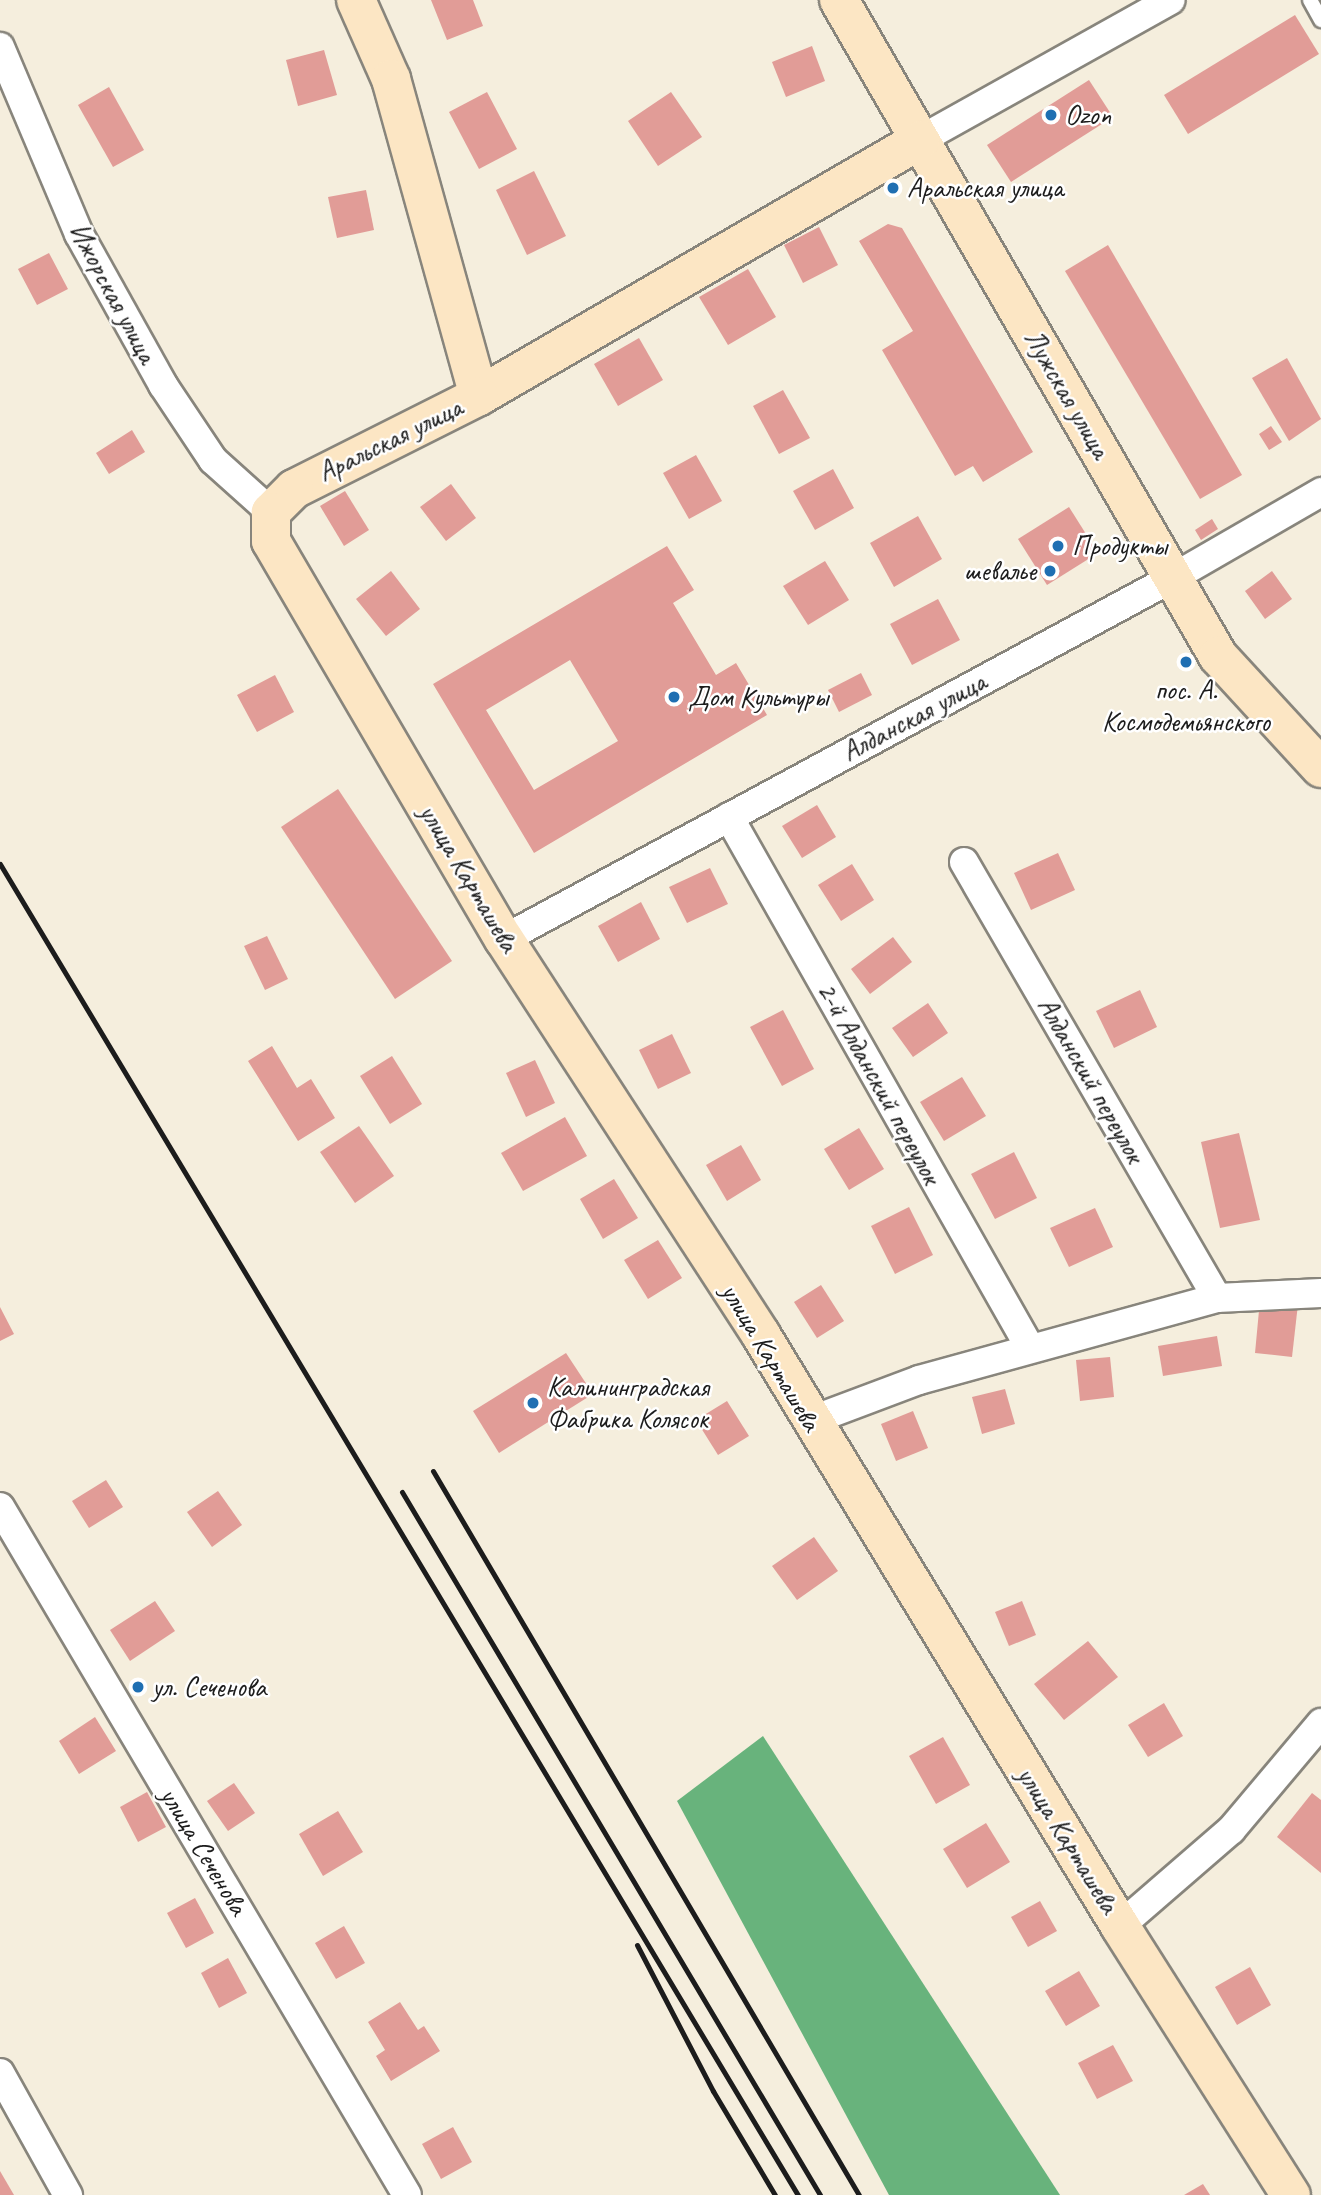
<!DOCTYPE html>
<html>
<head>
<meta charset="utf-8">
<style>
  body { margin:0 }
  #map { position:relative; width:1321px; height:2195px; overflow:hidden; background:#f5eedd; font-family:Caveat,sans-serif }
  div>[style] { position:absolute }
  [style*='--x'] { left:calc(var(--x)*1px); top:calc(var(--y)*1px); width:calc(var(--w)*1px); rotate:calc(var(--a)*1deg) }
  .forest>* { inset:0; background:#68b37c }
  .building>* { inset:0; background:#e19c97 }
  .roads { filter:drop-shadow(2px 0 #88857c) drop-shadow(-2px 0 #88857c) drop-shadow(0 2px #88857c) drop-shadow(0 -2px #88857c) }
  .lane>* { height:14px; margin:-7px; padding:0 7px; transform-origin:7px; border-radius:7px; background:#fff }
  .street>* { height:28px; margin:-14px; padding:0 14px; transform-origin:14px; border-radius:14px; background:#fff }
  .secondary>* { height:38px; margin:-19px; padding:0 19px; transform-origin:19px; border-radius:19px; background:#fce6c4 }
  .rail>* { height:5px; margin:-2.5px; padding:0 2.5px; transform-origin:2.5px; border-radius:2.5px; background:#1c1c1c }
  .dots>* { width:19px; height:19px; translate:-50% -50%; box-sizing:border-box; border:4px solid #fff; border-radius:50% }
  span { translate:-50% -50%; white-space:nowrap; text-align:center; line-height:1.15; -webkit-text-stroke:5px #fff; paint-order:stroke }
  .poi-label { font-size:28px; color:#1c1c1c }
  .left { translate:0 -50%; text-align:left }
  .right { translate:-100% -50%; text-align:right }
  .street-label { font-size:28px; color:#1c1c1c }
</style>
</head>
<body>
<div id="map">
  <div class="forest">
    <i style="clip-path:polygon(763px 1736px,1060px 2195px,889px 2195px,677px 1801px)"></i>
  </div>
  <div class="building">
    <i style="clip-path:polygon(431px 0,473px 0,483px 26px,447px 40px)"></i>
    <i style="clip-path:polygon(1295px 15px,1319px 54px,1188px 134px,1164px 95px)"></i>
    <i style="clip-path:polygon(812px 46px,825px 81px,786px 97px,772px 62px)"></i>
    <i style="clip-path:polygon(324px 50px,337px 95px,298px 106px,286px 60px)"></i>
    <i style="clip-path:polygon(1089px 80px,1113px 117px,1011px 182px,987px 145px)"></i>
    <i style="clip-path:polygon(109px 87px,144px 150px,113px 167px,78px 105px)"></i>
    <i style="clip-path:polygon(487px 92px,517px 149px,479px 169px,449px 112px)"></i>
    <i style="clip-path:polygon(671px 92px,702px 137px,658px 166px,628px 121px)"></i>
    <i style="clip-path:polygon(534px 171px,566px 236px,527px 255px,496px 190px)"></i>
    <i style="clip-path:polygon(366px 190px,374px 230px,337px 238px,328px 197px)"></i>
    <i style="clip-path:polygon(888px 224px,902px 228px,1033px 452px,983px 482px,973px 466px,955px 476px,882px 350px,913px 331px,859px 241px)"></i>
    <i style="clip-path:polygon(819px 227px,838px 265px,803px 283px,784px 245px)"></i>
    <i style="clip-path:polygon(1108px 245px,1242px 475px,1200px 499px,1065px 271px)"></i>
    <i style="clip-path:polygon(49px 253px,68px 289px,37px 305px,18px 269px)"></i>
    <i style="clip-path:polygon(748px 269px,776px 317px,728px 345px,699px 297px)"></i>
    <i style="clip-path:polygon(639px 338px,663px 380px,618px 406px,594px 364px)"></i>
    <i style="clip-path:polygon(1287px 358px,1321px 419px,1289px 441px,1252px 378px)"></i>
    <i style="clip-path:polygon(783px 390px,810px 438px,779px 454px,753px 406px)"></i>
    <i style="clip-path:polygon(1271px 426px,1282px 442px,1269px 450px,1259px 434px)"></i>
    <i style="clip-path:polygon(132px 430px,145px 452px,109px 474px,96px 453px)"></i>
    <i style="clip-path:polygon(696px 455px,722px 501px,689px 519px,663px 473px)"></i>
    <i style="clip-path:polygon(833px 469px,854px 508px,815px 530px,793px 491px)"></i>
    <i style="clip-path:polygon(451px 484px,476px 518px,446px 541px,420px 507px)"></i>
    <i style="clip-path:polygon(345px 491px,369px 530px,344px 546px,320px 506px)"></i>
    <i style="clip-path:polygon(1069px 507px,1098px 553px,1047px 585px,1018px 539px)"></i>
    <i style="clip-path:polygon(918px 516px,942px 559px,894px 587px,870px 543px)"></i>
    <i style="clip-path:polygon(1212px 519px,1218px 529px,1201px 540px,1195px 530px)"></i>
    <i style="clip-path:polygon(evenodd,667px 546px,694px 590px,673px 603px,716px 675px,736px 663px,767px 715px,534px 853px,433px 684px,667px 546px,570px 660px,618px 741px,534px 790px,486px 710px,570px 660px)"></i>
    <i style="clip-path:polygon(825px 561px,849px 600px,808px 625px,783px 586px)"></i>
    <i style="clip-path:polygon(391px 571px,420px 609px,386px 636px,356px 599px)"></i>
    <i style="clip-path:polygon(1272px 571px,1292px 599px,1265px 619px,1245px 591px)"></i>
    <i style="clip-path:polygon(938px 599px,960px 640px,912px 665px,890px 624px)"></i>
    <i style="clip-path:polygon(861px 673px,872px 695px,839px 712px,828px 690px)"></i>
    <i style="clip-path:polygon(275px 675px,294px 712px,257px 732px,237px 695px)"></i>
    <i style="clip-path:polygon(338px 789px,452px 961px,395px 999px,281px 827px)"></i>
    <i style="clip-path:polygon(817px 805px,836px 837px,802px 858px,782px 826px)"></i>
    <i style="clip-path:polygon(1058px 853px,1075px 890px,1031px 910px,1014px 873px)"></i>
    <i style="clip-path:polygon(852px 864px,874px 900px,841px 921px,818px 885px)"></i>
    <i style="clip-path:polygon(710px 868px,728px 904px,687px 923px,669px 887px)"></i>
    <i style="clip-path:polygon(641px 902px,660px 939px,618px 962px,598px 926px)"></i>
    <i style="clip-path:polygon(267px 936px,288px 979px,265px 990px,244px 946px)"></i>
    <i style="clip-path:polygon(893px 937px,912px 962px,870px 994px,851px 969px)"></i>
    <i style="clip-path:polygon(1140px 990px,1157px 1027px,1114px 1048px,1096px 1011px)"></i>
    <i style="clip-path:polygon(928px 1003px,948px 1033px,913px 1057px,892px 1028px)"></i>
    <i style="clip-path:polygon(783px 1010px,814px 1069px,782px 1086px,750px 1027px)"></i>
    <i style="clip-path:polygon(672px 1034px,691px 1073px,658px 1089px,639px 1050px)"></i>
    <i style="clip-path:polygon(272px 1046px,297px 1088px,311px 1079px,335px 1118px,298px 1141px,248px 1061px)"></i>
    <i style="clip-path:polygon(392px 1056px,422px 1104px,390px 1124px,360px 1076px)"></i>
    <i style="clip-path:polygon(535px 1060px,555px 1103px,526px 1117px,506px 1073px)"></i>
    <i style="clip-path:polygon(962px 1077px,986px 1116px,944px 1141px,920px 1102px)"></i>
    <i style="clip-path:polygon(565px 1117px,587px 1156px,523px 1191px,501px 1153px)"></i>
    <i style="clip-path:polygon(359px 1126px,394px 1176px,355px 1203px,320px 1152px)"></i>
    <i style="clip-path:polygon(859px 1128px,884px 1169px,849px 1190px,824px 1149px)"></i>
    <i style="clip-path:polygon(1239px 1133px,1260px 1220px,1220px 1228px,1201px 1142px)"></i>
    <i style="clip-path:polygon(741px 1145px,761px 1180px,727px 1201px,706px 1165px)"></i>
    <i style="clip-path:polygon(1014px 1152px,1037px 1198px,995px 1219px,971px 1174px)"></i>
    <i style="clip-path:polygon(614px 1179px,638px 1218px,603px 1239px,580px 1199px)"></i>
    <i style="clip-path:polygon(909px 1207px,933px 1255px,895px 1274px,871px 1226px)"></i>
    <i style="clip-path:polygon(1095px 1208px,1113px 1247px,1069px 1267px,1050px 1228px)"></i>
    <i style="clip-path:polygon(658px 1240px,682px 1278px,648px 1299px,624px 1260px)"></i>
    <i style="clip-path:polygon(821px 1285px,844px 1321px,817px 1338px,794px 1302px)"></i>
    <i style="clip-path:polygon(1260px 1300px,1298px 1304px,1292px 1357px,1255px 1353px)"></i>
    <i style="clip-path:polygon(0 1307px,14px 1334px,0 1341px)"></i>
    <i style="clip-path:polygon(1217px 1336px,1222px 1366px,1163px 1376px,1158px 1346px)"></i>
    <i style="clip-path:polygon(566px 1353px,593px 1394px,499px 1453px,473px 1411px)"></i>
    <i style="clip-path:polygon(1110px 1357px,1114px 1397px,1080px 1401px,1076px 1360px)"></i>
    <i style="clip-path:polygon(1005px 1389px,1015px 1424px,982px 1434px,972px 1397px)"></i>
    <i style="clip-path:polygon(727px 1401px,749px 1436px,718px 1455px,696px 1420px)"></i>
    <i style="clip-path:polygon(913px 1411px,928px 1448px,896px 1461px,881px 1424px)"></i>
    <i style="clip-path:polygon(106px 1480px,123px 1507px,89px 1528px,72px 1501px)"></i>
    <i style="clip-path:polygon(218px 1491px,242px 1525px,212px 1547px,187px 1512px)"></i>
    <i style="clip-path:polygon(814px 1537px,838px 1571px,797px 1600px,772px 1566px)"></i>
    <i style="clip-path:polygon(155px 1601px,175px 1631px,130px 1661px,110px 1630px)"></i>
    <i style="clip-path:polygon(1022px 1601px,1036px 1635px,1009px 1646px,995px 1612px)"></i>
    <i style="clip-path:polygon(1088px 1641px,1118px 1677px,1064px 1720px,1034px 1684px)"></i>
    <i style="clip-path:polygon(1164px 1703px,1183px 1736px,1148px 1757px,1128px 1725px)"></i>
    <i style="clip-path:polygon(95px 1717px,116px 1751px,79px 1774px,59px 1741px)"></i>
    <i style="clip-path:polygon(943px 1737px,970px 1785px,936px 1804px,909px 1756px)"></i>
    <i style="clip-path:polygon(234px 1783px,255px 1813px,228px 1831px,207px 1801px)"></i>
    <i style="clip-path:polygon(147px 1792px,166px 1827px,138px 1842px,120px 1807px)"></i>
    <i style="clip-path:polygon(1312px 1793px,1321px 1800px,1321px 1873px,1277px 1837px)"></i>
    <i style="clip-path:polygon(338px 1811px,363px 1852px,323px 1876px,299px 1834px)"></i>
    <i style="clip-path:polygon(986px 1823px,1010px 1862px,967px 1888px,943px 1849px)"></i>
    <i style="clip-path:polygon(195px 1898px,214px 1933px,186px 1948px,167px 1913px)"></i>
    <i style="clip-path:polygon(1040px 1901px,1057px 1931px,1028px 1947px,1011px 1917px)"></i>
    <i style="clip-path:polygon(344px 1926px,365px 1963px,336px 1979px,315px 1943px)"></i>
    <i style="clip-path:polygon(228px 1958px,247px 1993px,219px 2008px,201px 1973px)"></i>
    <i style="clip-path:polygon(1250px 1967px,1271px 2005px,1237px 2025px,1215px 1987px)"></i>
    <i style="clip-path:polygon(1079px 1971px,1100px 2006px,1066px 2026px,1045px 1991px)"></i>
    <i style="clip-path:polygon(400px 2002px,418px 2030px,424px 2026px,440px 2051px,391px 2081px,376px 2056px,385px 2050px,368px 2022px)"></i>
    <i style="clip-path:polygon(1113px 2045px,1133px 2081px,1097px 2099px,1078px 2063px)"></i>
    <i style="clip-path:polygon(453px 2127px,472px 2162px,441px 2179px,422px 2144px)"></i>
    <i style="clip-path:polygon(0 2171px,14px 2195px,0 2195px)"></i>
    <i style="clip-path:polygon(1203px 2184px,1210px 2195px,1184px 2195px)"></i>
  </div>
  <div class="roads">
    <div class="lane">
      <i style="--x:1310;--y:0;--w:23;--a:61"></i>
    </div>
    <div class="street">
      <i style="--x:0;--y:47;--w:203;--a:67.1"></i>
      <i style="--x:79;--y:234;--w:173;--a:60.9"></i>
      <i style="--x:163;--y:385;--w:90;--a:56.3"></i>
      <i style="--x:213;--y:460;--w:78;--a:41.9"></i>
      <i style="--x:920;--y:140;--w:287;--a:-29.2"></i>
      <i style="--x:729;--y:817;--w:610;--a:60.45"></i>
      <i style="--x:964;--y:862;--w:504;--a:59.87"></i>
      <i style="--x:504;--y:939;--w:762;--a:-28.38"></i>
      <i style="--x:1174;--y:577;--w:170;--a:-30"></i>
      <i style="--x:810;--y:1421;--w:116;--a:-20.6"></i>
      <i style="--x:919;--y:1380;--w:309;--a:-15.4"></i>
      <i style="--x:1217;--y:1298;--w:104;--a:-2.8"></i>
      <i style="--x:0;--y:1507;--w:799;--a:59.39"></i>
      <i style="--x:1120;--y:1926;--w:147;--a:-40.9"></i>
      <i style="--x:1231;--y:1830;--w:140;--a:-49.9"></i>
      <i style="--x:0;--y:2073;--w:140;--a:60.9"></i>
    </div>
    <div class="secondary">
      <i style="--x:356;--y:0;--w:86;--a:66.1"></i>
      <i style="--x:391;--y:79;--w:329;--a:74.5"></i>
      <i style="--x:839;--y:0;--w:758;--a:59.98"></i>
      <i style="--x:1218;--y:656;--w:152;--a:47.4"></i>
      <i style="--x:920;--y:140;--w:510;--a:149.86"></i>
      <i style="--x:479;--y:396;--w:207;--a:153.3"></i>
      <i style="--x:294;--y:489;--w:33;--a:135"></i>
      <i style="--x:271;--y:512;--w:29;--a:90"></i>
      <i style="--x:271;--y:541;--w:461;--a:59.7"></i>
      <i style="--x:504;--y:939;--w:472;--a:57"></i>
      <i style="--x:761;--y:1335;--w:691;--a:58.72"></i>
      <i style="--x:1120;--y:1926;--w:319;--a:57.6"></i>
    </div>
  </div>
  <div class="rail">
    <i style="--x:0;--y:864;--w:1552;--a:59.06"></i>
    <i style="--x:433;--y:1471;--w:840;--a:59.53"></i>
    <i style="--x:402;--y:1492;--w:818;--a:59.26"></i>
    <i style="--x:637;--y:1945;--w:165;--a:62.5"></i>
    <i style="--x:713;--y:2091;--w:121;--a:59.2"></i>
  </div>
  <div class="dots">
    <i style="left:1051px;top:115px;background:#1f6fb2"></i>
    <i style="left:893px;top:188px;background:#1f6fb2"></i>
    <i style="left:1058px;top:546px;background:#1f6fb2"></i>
    <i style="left:1050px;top:571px;background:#1f6fb2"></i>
    <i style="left:1186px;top:662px;background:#1f6fb2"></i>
    <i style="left:674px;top:697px;background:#1f6fb2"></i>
    <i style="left:533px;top:1403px;background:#1f6fb2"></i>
    <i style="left:138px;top:1687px;background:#1f6fb2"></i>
  </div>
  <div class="poi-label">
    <span class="left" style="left:1065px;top:115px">Ozon</span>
    <span class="left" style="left:907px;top:188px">Аральская улица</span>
    <span class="left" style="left:1072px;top:546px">Продукты</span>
    <span class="right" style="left:1036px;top:571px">шевалье</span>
    <span style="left:1186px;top:706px">пос. А.<br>Космодемьянского</span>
    <span class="left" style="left:688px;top:697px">Дом Культуры</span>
    <span class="left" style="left:547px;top:1403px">Калининградская<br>Фабрика Колясок</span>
    <span class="left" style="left:152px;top:1687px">ул. Сеченова</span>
  </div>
  <div class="street-label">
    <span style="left:113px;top:293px;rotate:62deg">Ижорская улица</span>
    <span style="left:1067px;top:394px;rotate:60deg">Лужская улица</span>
    <span style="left:390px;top:440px;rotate:-26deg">Аральская улица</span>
    <span style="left:914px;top:717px;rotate:-28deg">Алданская улица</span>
    <span style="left:469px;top:878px;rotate:59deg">улица Карташева</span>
    <span style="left:1091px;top:1080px;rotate:60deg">Алданский переулок</span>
    <span style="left:879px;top:1083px;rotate:61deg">2-й Алданский переулок</span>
    <span style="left:771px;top:1357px;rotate:59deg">улица Карташева</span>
    <span style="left:1068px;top:1840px;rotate:58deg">улица Карташева</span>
    <span style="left:204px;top:1851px;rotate:59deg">улица Сеченова</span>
  </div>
</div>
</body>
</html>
